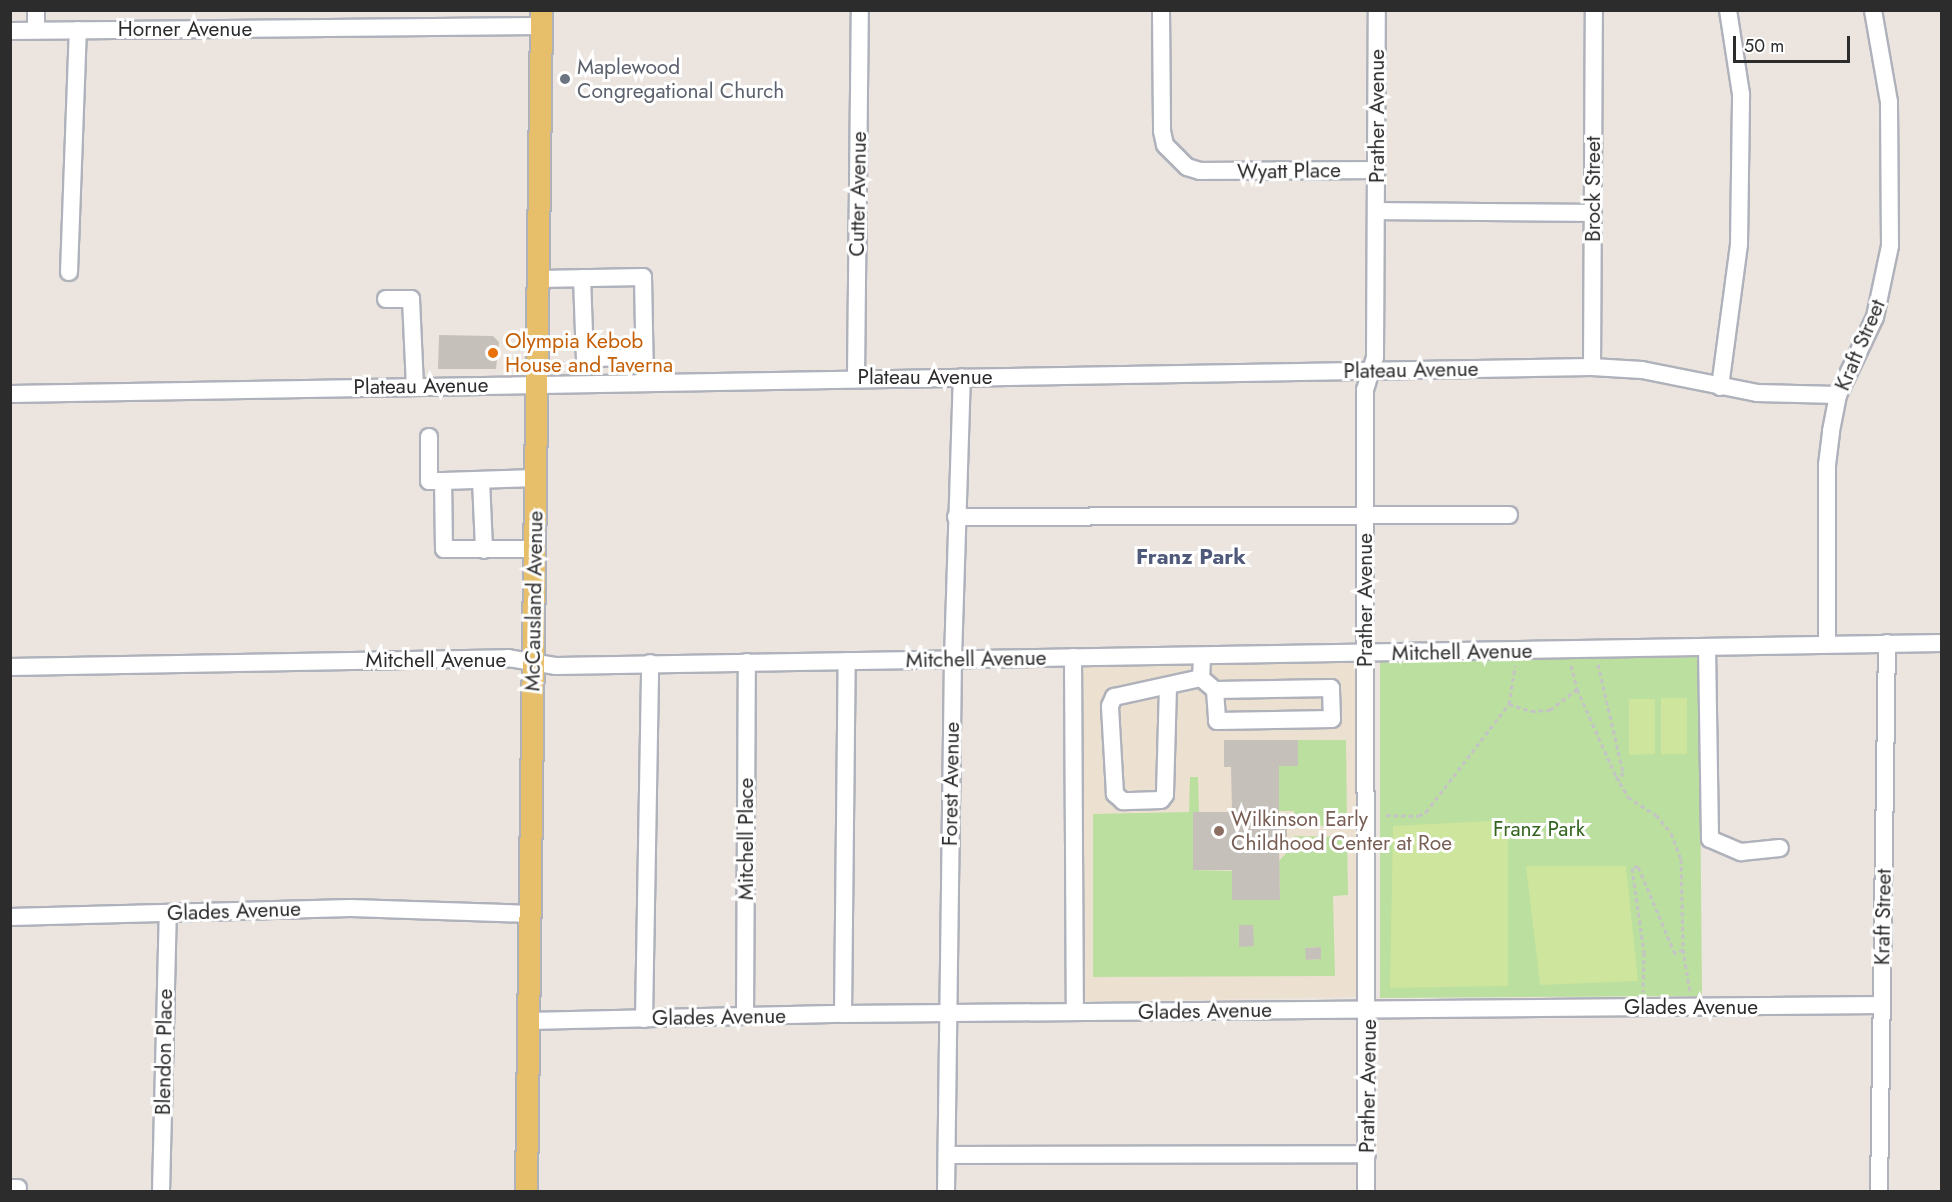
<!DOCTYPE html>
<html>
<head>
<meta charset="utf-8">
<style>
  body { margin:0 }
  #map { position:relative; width:1952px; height:1202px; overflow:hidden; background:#ece5df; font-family:Jost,sans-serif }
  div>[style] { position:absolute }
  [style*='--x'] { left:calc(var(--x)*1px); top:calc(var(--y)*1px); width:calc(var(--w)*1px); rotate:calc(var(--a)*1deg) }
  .education>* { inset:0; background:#ece1d0 }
  .green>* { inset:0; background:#bbdf9f }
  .pitch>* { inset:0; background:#cde59c }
  .building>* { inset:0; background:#c5c0ba }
  .path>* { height:3px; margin-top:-1.5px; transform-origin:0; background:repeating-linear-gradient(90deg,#c4c4c4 0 4.5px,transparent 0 7.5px) }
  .roads { filter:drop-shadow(2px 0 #afb2bb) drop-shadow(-2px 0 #afb2bb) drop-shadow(0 2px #afb2bb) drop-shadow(0 -2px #afb2bb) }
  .minor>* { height:16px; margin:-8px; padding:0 8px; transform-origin:8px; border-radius:8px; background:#fff }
  .major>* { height:21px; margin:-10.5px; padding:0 10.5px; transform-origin:10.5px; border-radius:10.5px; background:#e7be69 }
  .dots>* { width:16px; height:16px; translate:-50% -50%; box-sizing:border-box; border:3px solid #fff; border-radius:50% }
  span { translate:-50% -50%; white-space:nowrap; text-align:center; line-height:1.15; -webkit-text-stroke:6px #fff; paint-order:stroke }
  .street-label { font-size:21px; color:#2c2c2c }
  .worship-label { font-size:21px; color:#5b616d }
  .left { translate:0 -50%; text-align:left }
  .food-label { font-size:21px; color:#c56008 }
  .education-label { font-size:21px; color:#785e54 }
  .park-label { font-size:21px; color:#346520 }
  .neighbourhood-label { font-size:22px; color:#4f5a7a; font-weight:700 }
  .frame { position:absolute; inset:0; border:12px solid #2c2c2c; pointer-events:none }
  .scale { position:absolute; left:1733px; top:36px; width:117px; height:27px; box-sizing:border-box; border:3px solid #2c2c2c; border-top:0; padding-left:8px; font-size:18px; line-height:21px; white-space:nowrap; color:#2c2c2c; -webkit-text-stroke:4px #fff; paint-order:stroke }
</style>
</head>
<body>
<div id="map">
  <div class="education">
    <i style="clip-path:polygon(1353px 662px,1357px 668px,1359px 997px,1080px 1002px,1080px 666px)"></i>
  </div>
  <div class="green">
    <i style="clip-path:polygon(1699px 657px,1702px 996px,1380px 998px,1380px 661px)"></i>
    <i style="clip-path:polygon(1298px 740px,1346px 740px,1347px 824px,1294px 828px,1294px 811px,1279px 811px,1279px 766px,1298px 766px)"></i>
    <i style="clip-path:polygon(evenodd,1190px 777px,1198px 777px,1199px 812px,1193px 812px,1193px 870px,1232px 871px,1233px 900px,1280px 900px,1279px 861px,1288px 851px,1295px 850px,1294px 836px,1347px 837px,1348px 895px,1333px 896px,1335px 976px,1093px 977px,1093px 814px,1189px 812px,1190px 777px,1239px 925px,1253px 925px,1253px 946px,1239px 946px,1239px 925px,1190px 777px,1321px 947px,1321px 959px,1306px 960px,1306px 948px,1321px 947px)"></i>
  </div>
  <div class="pitch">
    <i style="clip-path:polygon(1661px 698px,1687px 698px,1687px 754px,1661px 754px)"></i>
    <i style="clip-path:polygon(1629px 699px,1655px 699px,1655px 754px,1629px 755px)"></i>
    <i style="clip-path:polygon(1508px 820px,1508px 986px,1390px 988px,1393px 826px)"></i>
    <i style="clip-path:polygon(1526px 866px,1626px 866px,1638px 981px,1540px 985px)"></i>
  </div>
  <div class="building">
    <i style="clip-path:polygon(439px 335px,493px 336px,499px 342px,496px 369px,438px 369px)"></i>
    <i style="clip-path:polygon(1224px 740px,1298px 740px,1298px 766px,1279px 766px,1279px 818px,1287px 818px,1287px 843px,1279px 843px,1280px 900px,1232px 900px,1232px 870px,1193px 870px,1193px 812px,1232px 812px,1231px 767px,1224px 767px)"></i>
    <i style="clip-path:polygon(1239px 925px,1253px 925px,1254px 946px,1239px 947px)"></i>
    <i style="clip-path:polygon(1321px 947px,1321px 959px,1306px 960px,1305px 948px)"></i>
  </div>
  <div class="path">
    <i style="--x:1598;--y:664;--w:111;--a:77"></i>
    <i style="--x:1623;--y:772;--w:10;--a:119"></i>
    <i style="--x:1571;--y:665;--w:25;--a:76"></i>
    <i style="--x:1577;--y:689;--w:95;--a:65.9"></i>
    <i style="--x:1616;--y:776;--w:24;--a:60"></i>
    <i style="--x:1628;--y:797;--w:33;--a:33"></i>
    <i style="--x:1656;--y:815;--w:23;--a:50"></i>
    <i style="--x:1671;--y:833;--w:28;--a:69"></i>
    <i style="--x:1681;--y:859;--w:90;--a:88.7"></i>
    <i style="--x:1683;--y:949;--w:9;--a:148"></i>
    <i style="--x:1675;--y:954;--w:95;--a:-112.8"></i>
    <i style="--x:1638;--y:866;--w:6;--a:162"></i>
    <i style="--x:1632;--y:868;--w:85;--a:81.9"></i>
    <i style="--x:1644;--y:952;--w:40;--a:91.4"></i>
    <i style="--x:1509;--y:704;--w:39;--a:-81"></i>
    <i style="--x:1386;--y:815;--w:32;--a:2"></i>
    <i style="--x:1418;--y:816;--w:9;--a:-27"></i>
    <i style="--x:1426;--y:812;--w:136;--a:-52.5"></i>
    <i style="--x:1509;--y:704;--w:23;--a:18"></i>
    <i style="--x:1531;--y:711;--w:19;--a:-3"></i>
    <i style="--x:1550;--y:710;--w:34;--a:-38"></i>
    <i style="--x:1683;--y:949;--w:44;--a:80.8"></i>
  </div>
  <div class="roads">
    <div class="minor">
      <i style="--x:1161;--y:10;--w:121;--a:89.5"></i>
      <i style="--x:1162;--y:131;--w:14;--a:78"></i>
      <i style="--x:1165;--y:145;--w:31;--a:45"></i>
      <i style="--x:1187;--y:167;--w:14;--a:17"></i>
      <i style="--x:1200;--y:171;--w:177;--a:-0.3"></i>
      <i style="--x:36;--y:30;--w:20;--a:-90"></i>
      <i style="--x:10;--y:31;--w:530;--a:-0.54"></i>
      <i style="--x:1377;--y:211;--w:216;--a:0.5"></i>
      <i style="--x:69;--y:272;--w:242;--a:-87.9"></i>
      <i style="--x:582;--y:278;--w:80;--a:87.9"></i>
      <i style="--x:585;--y:358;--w:59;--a:-1"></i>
      <i style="--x:539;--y:279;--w:104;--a:-1.1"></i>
      <i style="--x:643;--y:277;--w:104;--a:88.9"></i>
      <i style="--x:386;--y:299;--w:25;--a:0"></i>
      <i style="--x:411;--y:299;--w:87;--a:87.4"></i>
      <i style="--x:1592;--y:367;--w:357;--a:-89.7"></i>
      <i style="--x:856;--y:377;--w:367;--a:-89.4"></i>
      <i style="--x:1720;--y:387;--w:144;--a:-82.4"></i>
      <i style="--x:1739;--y:244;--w:150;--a:-89.2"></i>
      <i style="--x:1741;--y:94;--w:85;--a:-98.8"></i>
      <i style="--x:10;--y:394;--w:1582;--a:-0.98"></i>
      <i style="--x:1592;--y:367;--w:50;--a:3.4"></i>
      <i style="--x:1642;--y:370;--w:117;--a:11.3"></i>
      <i style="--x:1757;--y:393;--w:81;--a:1.4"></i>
      <i style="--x:429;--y:437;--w:44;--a:90"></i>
      <i style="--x:429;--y:481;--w:14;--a:0"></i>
      <i style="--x:481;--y:480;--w:70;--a:87.5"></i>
      <i style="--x:956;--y:517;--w:553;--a:-0.21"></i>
      <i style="--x:535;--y:549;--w:91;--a:180"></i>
      <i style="--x:444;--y:549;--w:68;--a:-90.8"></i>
      <i style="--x:443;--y:481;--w:93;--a:-1.8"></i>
      <i style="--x:1827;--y:644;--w:179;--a:-90"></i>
      <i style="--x:1827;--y:465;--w:34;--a:-83"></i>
      <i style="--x:1831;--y:431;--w:37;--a:-79"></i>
      <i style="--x:1838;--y:395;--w:86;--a:-64.6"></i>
      <i style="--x:1875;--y:317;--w:73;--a:-78.1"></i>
      <i style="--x:1890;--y:246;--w:144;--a:-90.4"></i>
      <i style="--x:1889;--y:102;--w:93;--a:-99.9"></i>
      <i style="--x:1707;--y:647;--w:192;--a:89.1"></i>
      <i style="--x:1710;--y:839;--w:34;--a:23"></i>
      <i style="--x:1741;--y:852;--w:39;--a:-6"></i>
      <i style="--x:1073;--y:657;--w:355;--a:89.7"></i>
      <i style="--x:10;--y:667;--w:498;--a:-1"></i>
      <i style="--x:508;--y:658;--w:49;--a:9.5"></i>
      <i style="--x:556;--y:666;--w:1386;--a:-0.95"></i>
      <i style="--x:1201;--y:678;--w:18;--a:41"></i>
      <i style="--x:1215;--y:690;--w:31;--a:86"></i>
      <i style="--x:1217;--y:721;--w:115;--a:-1"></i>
      <i style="--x:1332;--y:719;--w:31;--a:-92"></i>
      <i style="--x:1331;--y:688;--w:116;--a:179"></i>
      <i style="--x:1168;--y:686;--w:109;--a:91.6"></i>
      <i style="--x:1165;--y:795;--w:6;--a:129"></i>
      <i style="--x:1161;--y:800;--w:38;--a:178"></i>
      <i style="--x:1123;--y:801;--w:11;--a:-139"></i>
      <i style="--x:1115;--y:794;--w:88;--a:-93.3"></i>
      <i style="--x:1110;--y:706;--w:10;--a:-66"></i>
      <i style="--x:1114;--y:697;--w:89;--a:-12.3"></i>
      <i style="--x:1201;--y:678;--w:22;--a:-87"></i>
      <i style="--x:10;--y:917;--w:341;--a:-1.5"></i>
      <i style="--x:351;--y:908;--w:179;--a:1.9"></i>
      <i style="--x:843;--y:1014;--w:353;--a:-89.4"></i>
      <i style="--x:745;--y:1016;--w:354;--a:-89.7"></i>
      <i style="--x:644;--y:1019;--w:356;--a:-89"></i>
      <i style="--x:528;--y:1021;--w:315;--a:-1.3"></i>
      <i style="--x:843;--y:1014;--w:1039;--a:-0.5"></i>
      <i style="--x:947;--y:1155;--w:420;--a:-0.1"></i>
      <i style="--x:10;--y:1188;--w:8;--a:0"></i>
      <i style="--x:161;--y:1192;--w:279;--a:-88.6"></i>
      <i style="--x:946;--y:1192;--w:533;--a:-89.25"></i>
      <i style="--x:953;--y:659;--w:282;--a:-88.2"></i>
      <i style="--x:1366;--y:1192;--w:802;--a:-90.07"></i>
      <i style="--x:1365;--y:390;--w:34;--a:-73"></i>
      <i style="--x:1375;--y:357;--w:347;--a:-89.7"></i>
      <i style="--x:1879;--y:1192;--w:549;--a:-89.17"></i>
    </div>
    <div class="major">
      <i style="--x:526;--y:1192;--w:1182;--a:-89.27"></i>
    </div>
  </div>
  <div class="dots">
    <i style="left:565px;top:79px;background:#6b7280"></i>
    <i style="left:493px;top:353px;background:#e8710a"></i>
    <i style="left:1219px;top:831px;background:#8d6e63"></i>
  </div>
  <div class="street-label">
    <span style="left:185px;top:29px">Horner Avenue</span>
    <span style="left:1377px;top:116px;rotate:-90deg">Prather Avenue</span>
    <span style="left:1289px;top:171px;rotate:-1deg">Wyatt Place</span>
    <span style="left:1593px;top:189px;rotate:-90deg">Brock Street</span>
    <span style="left:858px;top:194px;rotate:-89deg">Cutter Avenue</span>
    <span style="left:1860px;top:345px;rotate:-67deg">Kraft Street</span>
    <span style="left:1411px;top:370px;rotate:-1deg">Plateau Avenue</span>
    <span style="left:925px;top:377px">Plateau Avenue</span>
    <span style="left:421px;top:386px;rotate:-1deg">Plateau Avenue</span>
    <span style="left:1365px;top:600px;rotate:-90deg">Prather Avenue</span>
    <span style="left:534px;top:601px;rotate:-89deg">McCausland Avenue</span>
    <span style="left:1462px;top:652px;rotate:-1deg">Mitchell Avenue</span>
    <span style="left:976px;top:659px;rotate:-1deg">Mitchell Avenue</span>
    <span style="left:436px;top:660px">Mitchell Avenue</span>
    <span style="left:951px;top:784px;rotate:-89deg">Forest Avenue</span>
    <span style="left:746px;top:839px;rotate:-90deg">Mitchell Place</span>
    <span style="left:234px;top:911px;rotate:-2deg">Glades Avenue</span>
    <span style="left:1883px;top:917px;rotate:-89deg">Kraft Street</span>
    <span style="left:1691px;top:1007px">Glades Avenue</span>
    <span style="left:1205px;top:1011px;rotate:-1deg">Glades Avenue</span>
    <span style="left:719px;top:1017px;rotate:-1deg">Glades Avenue</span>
    <span style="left:164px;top:1052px;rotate:-89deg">Blendon Place</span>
    <span style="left:1368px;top:1086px;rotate:-89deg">Prather Avenue</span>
  </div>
  <div class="worship-label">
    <span class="left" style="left:577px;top:79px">Maplewood<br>Congregational Church</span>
  </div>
  <div class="food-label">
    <span class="left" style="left:505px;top:353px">Olympia Kebob<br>House and Taverna</span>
  </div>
  <div class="education-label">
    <span class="left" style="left:1231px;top:831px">Wilkinson Early<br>Childhood Center at Roe</span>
  </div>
  <div class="park-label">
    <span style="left:1539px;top:829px">Franz Park</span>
  </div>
  <div class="neighbourhood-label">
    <span style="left:1191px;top:557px">Franz Park</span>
  </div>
  <div class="frame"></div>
  <div class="scale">50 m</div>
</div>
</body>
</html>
